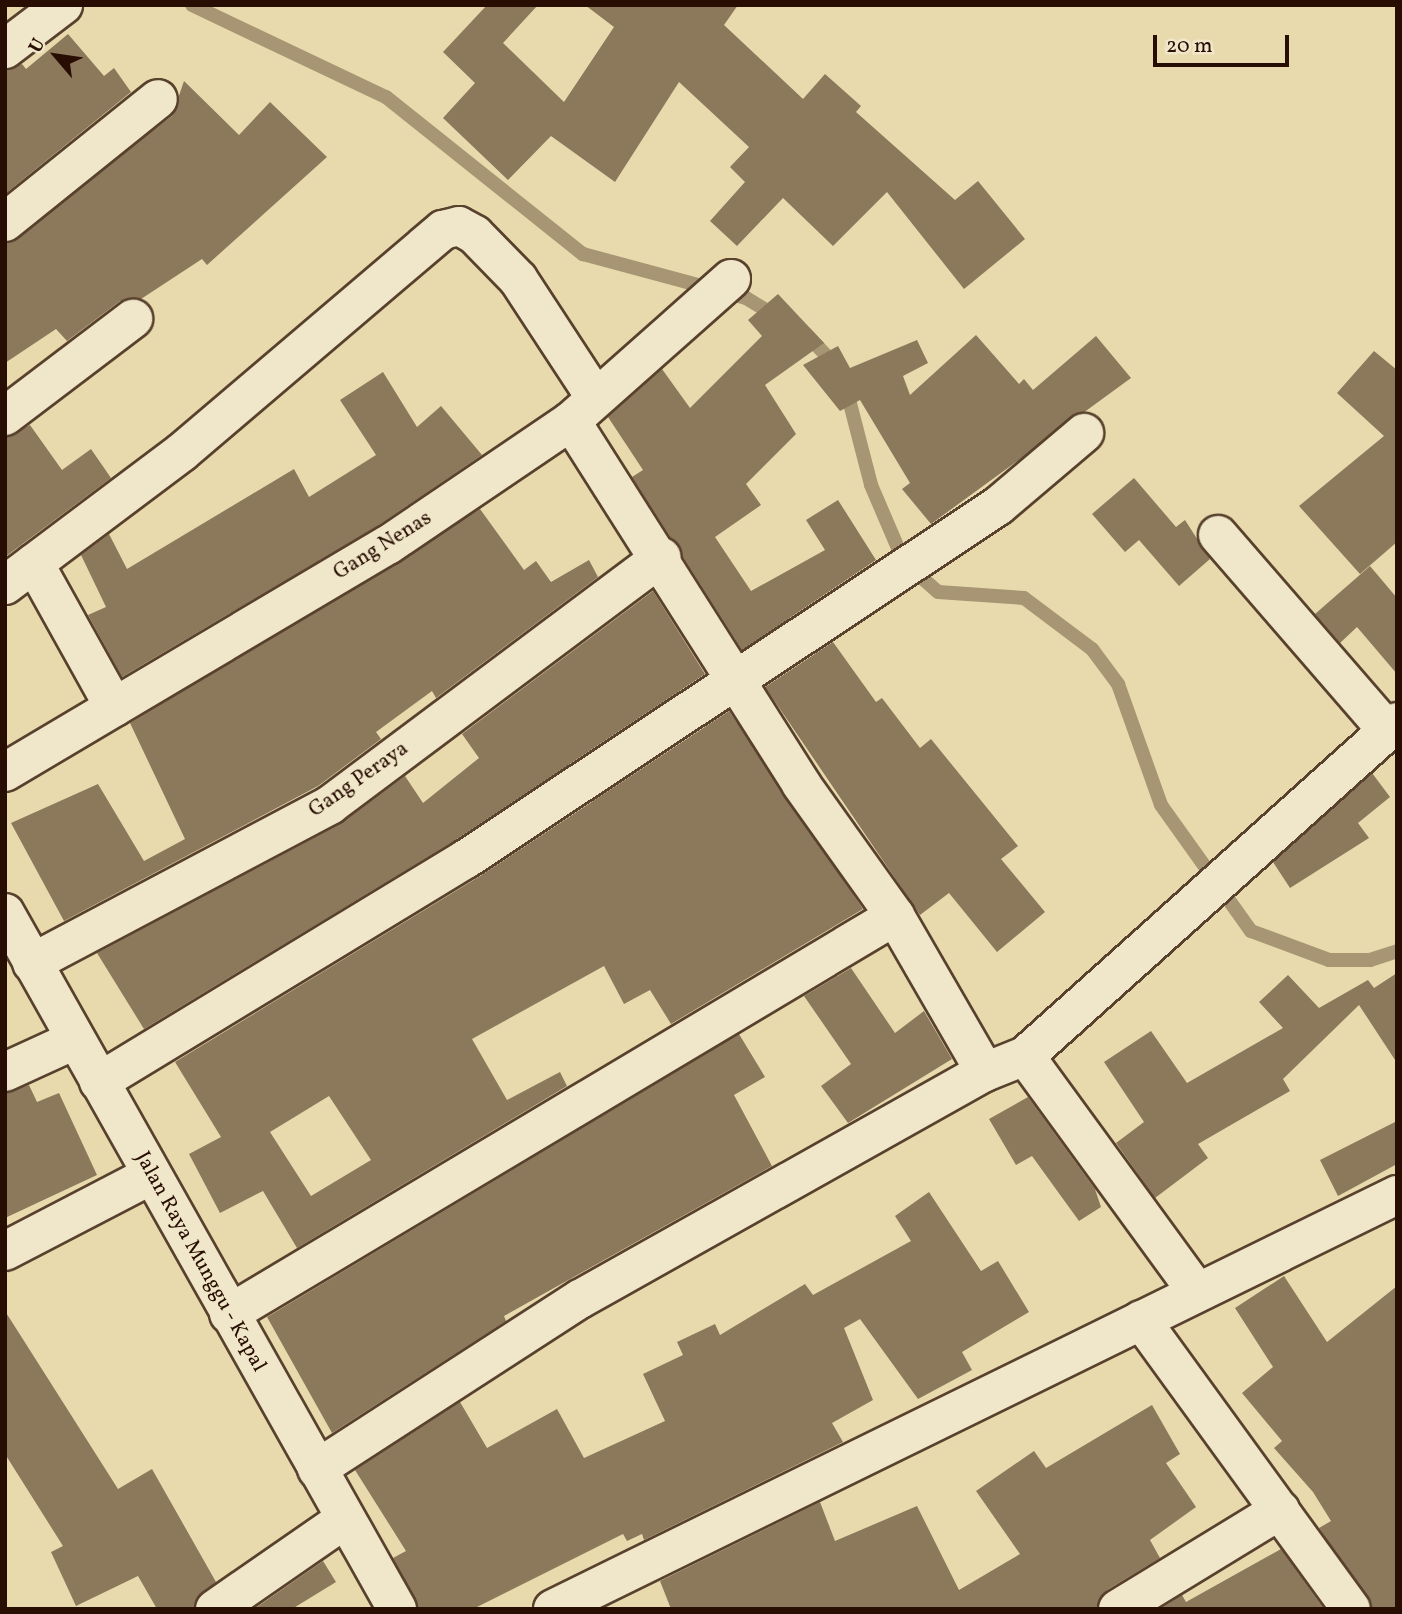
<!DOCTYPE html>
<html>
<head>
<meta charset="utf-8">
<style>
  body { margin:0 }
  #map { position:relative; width:1402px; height:1614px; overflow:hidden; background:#e8daad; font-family:Vollkorn,serif }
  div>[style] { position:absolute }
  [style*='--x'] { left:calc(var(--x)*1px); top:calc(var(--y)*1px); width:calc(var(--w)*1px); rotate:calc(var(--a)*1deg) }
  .stream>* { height:14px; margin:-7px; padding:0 7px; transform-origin:7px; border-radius:7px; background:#a79573 }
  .building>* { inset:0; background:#8c785b }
  .roads { filter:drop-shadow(2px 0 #58412d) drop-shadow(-2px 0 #58412d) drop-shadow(0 2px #58412d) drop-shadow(0 -2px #58412d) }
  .street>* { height:38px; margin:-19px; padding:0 19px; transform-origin:19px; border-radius:19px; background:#f0e7ca }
  .secondary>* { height:38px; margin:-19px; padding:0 19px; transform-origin:19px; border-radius:19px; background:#f0e7ca }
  span { translate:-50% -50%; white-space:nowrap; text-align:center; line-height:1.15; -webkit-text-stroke:7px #f0e7ca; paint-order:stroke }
  .street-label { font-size:21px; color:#280e02 }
  .frame { position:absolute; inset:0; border:7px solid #280e02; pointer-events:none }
  .north { position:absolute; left:21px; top:21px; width:70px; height:70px; -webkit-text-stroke:5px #f0e7ca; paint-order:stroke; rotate:299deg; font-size:19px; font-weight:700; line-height:28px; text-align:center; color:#280e02 }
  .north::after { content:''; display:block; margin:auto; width:24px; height:32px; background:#280e02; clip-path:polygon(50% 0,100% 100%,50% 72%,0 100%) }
  .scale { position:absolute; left:1153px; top:35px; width:136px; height:32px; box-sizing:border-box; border:4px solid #280e02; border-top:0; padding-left:9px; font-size:21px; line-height:24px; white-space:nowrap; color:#280e02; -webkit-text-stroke:5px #f0e7ca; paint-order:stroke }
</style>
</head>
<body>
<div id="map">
  <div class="stream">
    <i style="--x:192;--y:5;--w:215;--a:25.4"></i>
    <i style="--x:386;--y:97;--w:252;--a:38.6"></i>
    <i style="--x:583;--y:254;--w:169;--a:15.1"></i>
    <i style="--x:746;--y:298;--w:35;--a:31"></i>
    <i style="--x:806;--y:334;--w:45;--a:46.8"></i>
    <i style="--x:846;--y:388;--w:100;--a:75.5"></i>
    <i style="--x:871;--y:485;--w:84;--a:66.8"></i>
    <i style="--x:904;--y:562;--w:45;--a:41.4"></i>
    <i style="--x:938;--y:592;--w:86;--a:4"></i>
    <i style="--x:1024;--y:598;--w:85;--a:36.9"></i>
    <i style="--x:1092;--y:649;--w:44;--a:53.4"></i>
    <i style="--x:1118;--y:684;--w:128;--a:70.4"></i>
    <i style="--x:1161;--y:805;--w:155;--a:54.5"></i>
    <i style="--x:1251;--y:931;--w:83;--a:20.4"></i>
    <i style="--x:1329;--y:960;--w:41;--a:0"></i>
    <i style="--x:1370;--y:960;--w:28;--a:-18"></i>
  </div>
  <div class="building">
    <i style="clip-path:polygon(487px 5px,538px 5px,503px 43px,564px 102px,614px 27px,585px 5px,738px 5px,724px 25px,803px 99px,825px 74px,861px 106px,856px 112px,955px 200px,978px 181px,1025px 239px,964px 289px,887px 192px,833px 246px,783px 198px,737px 246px,710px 221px,745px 182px,730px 167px,749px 147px,679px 82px,615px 182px,551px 136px,508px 180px,443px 118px,475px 83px,443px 52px)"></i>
    <i style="clip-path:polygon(68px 34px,104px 76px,114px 68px,131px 92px,5px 194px,5px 70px,22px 64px,26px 69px)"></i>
    <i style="clip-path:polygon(184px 81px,239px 135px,270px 102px,327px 157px,207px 265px,202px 259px,141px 299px,120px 301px,67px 341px,56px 329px,5px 363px,5px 243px,172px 116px)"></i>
    <i style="clip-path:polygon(778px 294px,824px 343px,765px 385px,796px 434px,746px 484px,761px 505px,715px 537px,751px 591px,825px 550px,806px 520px,838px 500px,876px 560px,742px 650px,632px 477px,643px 470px,608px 417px,662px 369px,690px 408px,762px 336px,748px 320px)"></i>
    <i style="clip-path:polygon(976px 335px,1019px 384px,1024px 379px,1033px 390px,1096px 336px,1131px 378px,931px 524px,902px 489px,910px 483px,860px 400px,840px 411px,803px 365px,838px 346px,850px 368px,917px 340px,928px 363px,903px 376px,910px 395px)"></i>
    <i style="clip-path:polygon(1374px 351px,1397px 370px,1397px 542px,1360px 574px,1299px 506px,1384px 436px,1337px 393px)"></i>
    <i style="clip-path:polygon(383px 372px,417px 427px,441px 406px,482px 455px,376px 527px,122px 677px,88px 615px,106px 607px,81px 555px,109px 534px,127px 569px,294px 469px,309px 497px,376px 455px,340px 400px)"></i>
    <i style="clip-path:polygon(30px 425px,62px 470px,91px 449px,111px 478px,5px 557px,5px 437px)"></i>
    <i style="clip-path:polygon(1134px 478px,1176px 527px,1185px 520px,1210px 559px,1179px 586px,1139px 540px,1125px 552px,1092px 514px)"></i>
    <i style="clip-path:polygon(480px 509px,524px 570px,536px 561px,551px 582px,589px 560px,598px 577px,436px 698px,432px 691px,376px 732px,381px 739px,318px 786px,64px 921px,11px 823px,98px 784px,144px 861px,185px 839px,130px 723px)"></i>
    <i style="clip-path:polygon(1370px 566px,1397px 598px,1397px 674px,1357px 627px,1340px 643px,1315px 614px)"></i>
    <i style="clip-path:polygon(653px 591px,705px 674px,454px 841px,144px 1029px,97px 953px,340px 824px,405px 776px,423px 803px,479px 758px,462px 734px)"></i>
    <i style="clip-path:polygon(833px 642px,876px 702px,882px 698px,920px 748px,931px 739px,1018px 846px,1001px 859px,1045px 912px,997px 952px,949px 893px,920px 915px,765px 687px)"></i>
    <i style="clip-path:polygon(evenodd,729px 711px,863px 909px,671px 1024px,650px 990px,624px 1004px,604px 966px,472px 1039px,507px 1100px,560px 1072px,567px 1086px,297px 1248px,263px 1191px,220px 1213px,189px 1154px,221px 1137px,175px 1062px,477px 878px,729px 711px,329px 1096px,371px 1160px,311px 1196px,270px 1132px,329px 1096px)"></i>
    <i style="clip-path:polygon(1372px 773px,1390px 797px,1358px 823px,1369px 838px,1290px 888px,1273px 862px)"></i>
    <i style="clip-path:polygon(851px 968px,895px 1033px,924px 1011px,952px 1059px,848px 1123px,821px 1086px,851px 1064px,804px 996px)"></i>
    <i style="clip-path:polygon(1397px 973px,1397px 1063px,1359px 1005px,1283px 1079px,1290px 1091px,1198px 1144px,1208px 1158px,1155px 1198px,1116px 1143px,1144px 1122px,1104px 1062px,1151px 1031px,1187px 1083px,1283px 1028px,1259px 1002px,1288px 975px,1319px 1008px,1368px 980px,1374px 988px)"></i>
    <i style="clip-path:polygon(739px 1034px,765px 1077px,734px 1095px,772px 1166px,504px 1316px,506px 1321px,332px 1433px,267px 1317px)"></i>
    <i style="clip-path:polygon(29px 1085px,37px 1102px,59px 1093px,97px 1175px,5px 1218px,5px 1093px)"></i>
    <i style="clip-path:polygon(1028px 1097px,1095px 1189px,1101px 1207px,1079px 1221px,1032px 1156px,1016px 1165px,989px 1119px)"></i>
    <i style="clip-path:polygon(1397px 1121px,1397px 1164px,1338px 1196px,1320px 1160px)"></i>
    <i style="clip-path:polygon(929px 1192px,981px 1271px,998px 1261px,1029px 1312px,962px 1352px,972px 1370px,918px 1399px,860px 1319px,844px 1328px,873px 1400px,832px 1423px,843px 1442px,644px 1540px,642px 1534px,627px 1541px,623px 1534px,473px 1609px,419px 1609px,393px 1558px,406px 1551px,355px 1470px,460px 1402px,487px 1448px,557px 1409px,584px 1458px,665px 1421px,643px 1374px,683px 1355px,677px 1342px,715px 1324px,720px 1335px,805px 1284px,813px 1295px,911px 1241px,895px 1216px)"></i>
    <i style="clip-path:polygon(1284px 1276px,1327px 1342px,1397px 1286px,1397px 1609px,1373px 1609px,1319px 1528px,1331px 1521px,1313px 1492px,1274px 1448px,1282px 1441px,1242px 1393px,1273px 1367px,1235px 1308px)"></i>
    <i style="clip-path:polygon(5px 1311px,118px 1489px,152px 1469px,216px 1582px,193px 1609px,157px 1609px,138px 1576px,76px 1606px,51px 1552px,63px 1546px,5px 1454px)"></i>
    <i style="clip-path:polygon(1152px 1405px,1180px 1454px,1166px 1463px,1196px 1507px,1150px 1540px,1160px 1558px,1107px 1590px,1096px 1609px,671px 1609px,660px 1581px,820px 1502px,835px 1541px,917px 1506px,959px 1590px,1020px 1554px,976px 1491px,1034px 1451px,1046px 1468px)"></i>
    <i style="clip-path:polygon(1281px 1549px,1324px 1609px,1160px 1609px,1182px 1595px,1186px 1602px)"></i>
    <i style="clip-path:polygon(323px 1561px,336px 1582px,292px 1609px,254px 1609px)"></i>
  </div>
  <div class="roads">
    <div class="street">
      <i style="--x:5;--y:49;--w:73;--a:-37.2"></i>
      <i style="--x:5;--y:222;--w:196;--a:-38.8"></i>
      <i style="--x:5;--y:416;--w:161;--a:-37.2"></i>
      <i style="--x:571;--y:421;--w:430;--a:57.6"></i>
      <i style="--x:801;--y:784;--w:162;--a:54.5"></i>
      <i style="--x:895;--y:916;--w:180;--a:60"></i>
      <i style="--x:1218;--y:535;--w:258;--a:49.1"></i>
      <i style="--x:34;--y:563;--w:165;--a:60.9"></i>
      <i style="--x:5;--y:585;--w:221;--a:-36.9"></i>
      <i style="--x:182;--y:452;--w:343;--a:-40.4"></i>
      <i style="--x:443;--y:230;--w:16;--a:-14"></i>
      <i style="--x:459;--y:226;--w:18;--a:29"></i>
      <i style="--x:475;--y:235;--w:62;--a:45.7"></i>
      <i style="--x:518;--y:279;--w:142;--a:56.8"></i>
      <i style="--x:5;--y:772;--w:445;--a:-30.7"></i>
      <i style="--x:388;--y:545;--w:221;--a:-34.1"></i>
      <i style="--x:571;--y:421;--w:214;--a:-41.6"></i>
      <i style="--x:32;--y:963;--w:337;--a:-27.9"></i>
      <i style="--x:330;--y:805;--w:414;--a:-36.8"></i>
      <i style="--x:1025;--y:1056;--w:292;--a:53.9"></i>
      <i style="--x:5;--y:1072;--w:77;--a:-24.6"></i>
      <i style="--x:99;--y:1082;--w:429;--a:-31.3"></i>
      <i style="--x:466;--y:859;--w:638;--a:-33.57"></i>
      <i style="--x:998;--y:506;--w:113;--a:-40.3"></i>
      <i style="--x:5;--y:1251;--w:165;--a:-27.5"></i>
      <i style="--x:229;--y:1314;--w:776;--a:-30.86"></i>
      <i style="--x:1141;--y:1320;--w:357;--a:54"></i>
      <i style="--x:317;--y:1469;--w:313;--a:-32.9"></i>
      <i style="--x:580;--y:1299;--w:464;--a:-29.3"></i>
      <i style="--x:985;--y:1072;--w:43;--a:-21.8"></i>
      <i style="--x:1025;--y:1056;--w:500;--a:-41.9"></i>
      <i style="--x:215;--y:1609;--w:158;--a:-34.7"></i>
      <i style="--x:553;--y:1609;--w:940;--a:-26.13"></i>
      <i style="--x:1118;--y:1609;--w:190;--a:-31.4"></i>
    </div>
    <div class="secondary">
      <i style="--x:5;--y:913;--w:799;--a:60.61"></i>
    </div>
  </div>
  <div class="street-label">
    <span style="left:383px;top:546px;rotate:-32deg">Gang Nenas</span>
    <span style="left:359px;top:780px;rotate:-35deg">Gang Peraya</span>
    <span style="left:200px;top:1262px;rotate:61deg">Jalan Raya Munggu - Kapal</span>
  </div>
  <div class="frame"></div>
  <div class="north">U</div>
  <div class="scale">20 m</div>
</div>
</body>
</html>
